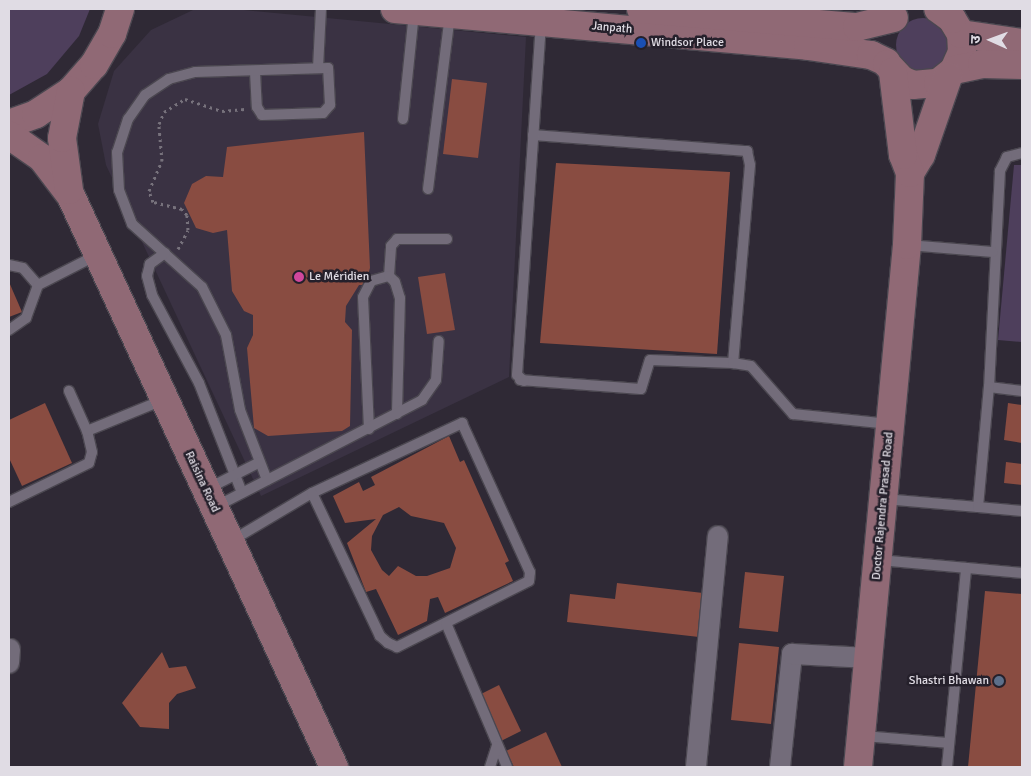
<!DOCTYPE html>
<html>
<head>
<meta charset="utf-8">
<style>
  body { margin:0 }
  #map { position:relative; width:1031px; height:776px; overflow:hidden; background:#2f2935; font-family:Signika,"Noto Sans Devanagari",sans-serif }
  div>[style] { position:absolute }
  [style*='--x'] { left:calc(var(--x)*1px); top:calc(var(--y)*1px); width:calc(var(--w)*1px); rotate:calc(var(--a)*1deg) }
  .built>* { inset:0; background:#3a3243 }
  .green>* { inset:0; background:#4e3f5c }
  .round { border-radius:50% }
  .building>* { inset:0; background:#894c41 }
  .path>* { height:3px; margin-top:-1.5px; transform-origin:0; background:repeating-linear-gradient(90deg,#77727c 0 2.5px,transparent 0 6.5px) }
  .roads { filter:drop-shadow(1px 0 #4b4750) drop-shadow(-1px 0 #4b4750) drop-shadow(0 1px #4b4750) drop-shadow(0 -1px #4b4750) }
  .service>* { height:10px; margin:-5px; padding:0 5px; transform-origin:5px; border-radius:5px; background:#736c7a }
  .minor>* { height:20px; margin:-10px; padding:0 10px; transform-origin:10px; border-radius:10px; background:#736c7a }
  .secondary>* { height:28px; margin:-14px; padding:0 14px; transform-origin:14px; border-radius:14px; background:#906975 }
  .dots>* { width:14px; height:14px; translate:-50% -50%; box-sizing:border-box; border:2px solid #25202b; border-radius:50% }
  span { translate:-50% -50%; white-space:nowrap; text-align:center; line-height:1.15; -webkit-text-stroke:5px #25202b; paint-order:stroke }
  .street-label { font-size:12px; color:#e0dce4 }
  .poi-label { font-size:12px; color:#e0dce4 }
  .left { translate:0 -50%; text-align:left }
  .right { translate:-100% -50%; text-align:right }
  .frame { position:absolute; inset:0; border:10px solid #e0dce4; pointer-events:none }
  .north { position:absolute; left:966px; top:15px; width:50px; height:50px; -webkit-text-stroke:4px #25202b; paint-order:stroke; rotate:272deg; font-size:14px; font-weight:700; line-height:20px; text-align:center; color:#e0dce4 }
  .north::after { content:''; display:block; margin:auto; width:18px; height:22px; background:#e0dce4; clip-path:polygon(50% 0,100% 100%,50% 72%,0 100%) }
</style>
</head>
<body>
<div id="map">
  <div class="built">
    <i style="clip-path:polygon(193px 10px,244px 10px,526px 37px,509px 377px,261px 496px,106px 165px,98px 124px,114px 71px,151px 30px)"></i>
  </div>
  <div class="green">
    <i style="clip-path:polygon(9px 9px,90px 9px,79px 36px,47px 74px,9px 95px)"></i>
    <i class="round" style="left:896px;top:18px;width:54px;height:54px"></i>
    <i style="clip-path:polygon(1014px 165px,1022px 165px,1022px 342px,998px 340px)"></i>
  </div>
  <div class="building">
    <i style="clip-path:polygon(452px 79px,487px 83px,478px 158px,443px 154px)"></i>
    <i style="clip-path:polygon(364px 132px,370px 268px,365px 285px,359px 285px,346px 306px,345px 322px,352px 330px,350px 426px,342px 431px,268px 436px,254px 428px,247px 348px,253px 335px,253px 315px,244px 311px,232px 291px,227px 230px,213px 233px,196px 228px,184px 203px,192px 184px,206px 176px,223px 177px,227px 147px)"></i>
    <i style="clip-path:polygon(556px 163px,730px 172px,717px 354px,540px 343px)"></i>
    <i style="clip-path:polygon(445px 273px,455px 330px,427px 334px,418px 277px)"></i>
    <i style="clip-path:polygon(9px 282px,22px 312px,9px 317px)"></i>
    <i style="clip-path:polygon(45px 403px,72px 463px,22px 486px,9px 458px,9px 420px)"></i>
    <i style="clip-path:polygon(1008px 403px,1022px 405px,1022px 443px,1004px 440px)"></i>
    <i style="clip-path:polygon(evenodd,449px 436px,460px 462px,464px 460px,509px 561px,505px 563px,513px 581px,445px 613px,438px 597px,430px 599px,427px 621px,398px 635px,376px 589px,366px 592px,347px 543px,376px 519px,345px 523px,333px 496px,359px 482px,363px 491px,375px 485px,371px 477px,449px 436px,399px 507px,411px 516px,444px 523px,456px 548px,450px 568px,427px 576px,416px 576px,398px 566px,389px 576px,382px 570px,371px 550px,372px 536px,383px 515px,399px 507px)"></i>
    <i style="clip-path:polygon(1006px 462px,1022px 464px,1022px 485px,1004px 483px)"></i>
    <i style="clip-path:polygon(745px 572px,784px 576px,778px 632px,739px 628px)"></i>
    <i style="clip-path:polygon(617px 583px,703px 593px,699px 637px,567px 622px,570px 594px,615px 599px)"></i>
    <i style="clip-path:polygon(985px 591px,1022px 594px,1022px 767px,968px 767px)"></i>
    <i style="clip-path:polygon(739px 643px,779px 647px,771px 724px,731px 720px)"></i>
    <i style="clip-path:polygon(162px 652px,169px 668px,186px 666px,196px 688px,177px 694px,169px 703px,169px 729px,140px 727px,122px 703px)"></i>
    <i style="clip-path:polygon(499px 685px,521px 731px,501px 741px,479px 695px)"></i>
    <i style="clip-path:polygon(546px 732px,562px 767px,514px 767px,506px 751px)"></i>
  </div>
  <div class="path">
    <i style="--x:178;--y:249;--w:21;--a:-62"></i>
    <i style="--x:188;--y:230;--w:15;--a:-94"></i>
    <i style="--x:187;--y:215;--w:8;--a:-130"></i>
    <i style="--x:182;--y:209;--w:30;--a:-166"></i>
    <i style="--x:153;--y:202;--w:12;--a:-110"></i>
    <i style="--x:149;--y:191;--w:33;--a:-67"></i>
    <i style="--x:162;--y:161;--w:37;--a:-95"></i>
    <i style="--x:159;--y:124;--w:13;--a:-67"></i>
    <i style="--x:164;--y:112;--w:25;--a:-32"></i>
    <i style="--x:185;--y:99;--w:39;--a:18"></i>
    <i style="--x:222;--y:111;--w:23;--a:-5"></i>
  </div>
  <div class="roads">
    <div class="service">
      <i style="--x:318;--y:68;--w:59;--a:-87.1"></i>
      <i style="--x:255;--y:72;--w:35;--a:87"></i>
      <i style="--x:257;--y:107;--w:9;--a:58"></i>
      <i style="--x:262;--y:115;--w:61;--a:-1.9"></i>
      <i style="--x:323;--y:113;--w:11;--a:-49"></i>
      <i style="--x:330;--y:105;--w:37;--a:-93"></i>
      <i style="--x:328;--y:68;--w:133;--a:178.3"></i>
      <i style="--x:195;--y:72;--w:27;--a:165"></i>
      <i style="--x:169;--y:79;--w:29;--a:146"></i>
      <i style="--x:145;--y:95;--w:29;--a:125"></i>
      <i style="--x:128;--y:119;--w:35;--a:108"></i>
      <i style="--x:117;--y:152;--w:38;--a:87"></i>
      <i style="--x:119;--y:190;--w:36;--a:69"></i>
      <i style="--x:132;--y:224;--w:94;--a:42"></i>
      <i style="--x:202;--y:287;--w:54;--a:63.4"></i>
      <i style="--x:226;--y:335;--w:76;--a:79.4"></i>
      <i style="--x:240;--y:410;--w:75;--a:68.9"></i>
      <i style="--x:403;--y:119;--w:108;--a:-84.1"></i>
      <i style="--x:533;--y:135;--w:215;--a:4.3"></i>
      <i style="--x:747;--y:151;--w:14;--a:78"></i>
      <i style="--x:750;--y:165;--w:199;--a:94.9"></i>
      <i style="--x:1022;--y:153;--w:16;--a:165"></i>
      <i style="--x:1007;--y:157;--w:16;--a:117"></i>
      <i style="--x:1000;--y:171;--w:216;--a:92.9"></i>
      <i style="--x:989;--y:387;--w:33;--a:7"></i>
      <i style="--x:428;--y:189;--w:175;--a:-82.8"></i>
      <i style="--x:908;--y:245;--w:85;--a:4.7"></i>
      <i style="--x:165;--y:253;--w:19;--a:144"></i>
      <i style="--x:150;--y:264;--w:12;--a:104"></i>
      <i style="--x:147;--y:276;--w:20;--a:75"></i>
      <i style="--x:152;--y:295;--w:100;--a:61.9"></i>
      <i style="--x:199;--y:383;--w:118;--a:68.6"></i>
      <i style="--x:9;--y:265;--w:14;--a:12"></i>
      <i style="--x:23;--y:268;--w:23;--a:49"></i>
      <i style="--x:389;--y:276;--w:30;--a:-86"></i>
      <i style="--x:391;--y:246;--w:9;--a:-49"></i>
      <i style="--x:397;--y:239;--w:50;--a:0"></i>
      <i style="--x:9;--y:330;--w:21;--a:-35"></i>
      <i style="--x:26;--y:318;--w:35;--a:-70"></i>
      <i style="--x:38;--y:285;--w:66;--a:-27"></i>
      <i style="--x:520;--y:380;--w:121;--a:4.3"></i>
      <i style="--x:641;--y:389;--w:30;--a:-73"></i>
      <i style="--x:650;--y:360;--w:83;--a:2.1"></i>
      <i style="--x:733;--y:363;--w:18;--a:9"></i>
      <i style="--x:751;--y:366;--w:64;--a:48.8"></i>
      <i style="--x:793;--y:414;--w:97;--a:5.9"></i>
      <i style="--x:524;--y:381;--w:9;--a:-139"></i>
      <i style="--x:517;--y:375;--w:352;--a:-86.1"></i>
      <i style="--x:369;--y:429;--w:132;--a:-92.6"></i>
      <i style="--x:363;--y:297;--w:18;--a:-63"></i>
      <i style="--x:371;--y:281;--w:19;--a:-16"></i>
      <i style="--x:389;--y:276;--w:8;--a:45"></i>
      <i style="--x:395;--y:282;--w:17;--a:73"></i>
      <i style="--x:400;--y:298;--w:116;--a:91.5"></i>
      <i style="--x:87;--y:431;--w:82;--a:-22.2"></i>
      <i style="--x:207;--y:489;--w:59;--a:-27"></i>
      <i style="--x:884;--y:499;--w:94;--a:4.9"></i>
      <i style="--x:978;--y:507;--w:121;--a:-84.8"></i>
      <i style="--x:9;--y:502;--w:89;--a:-26"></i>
      <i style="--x:89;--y:463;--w:11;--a:-75"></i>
      <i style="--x:92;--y:452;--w:22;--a:-103"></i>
      <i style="--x:87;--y:431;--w:44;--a:-114.2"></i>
      <i style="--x:215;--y:507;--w:233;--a:-27.3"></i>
      <i style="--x:422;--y:400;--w:24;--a:-55"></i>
      <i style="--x:436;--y:380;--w:39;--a:-86"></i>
      <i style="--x:978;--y:507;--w:44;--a:5.2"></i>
      <i style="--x:231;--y:541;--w:94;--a:-30.7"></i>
      <i style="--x:312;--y:493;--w:166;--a:-25"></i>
      <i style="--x:462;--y:423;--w:164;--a:65.5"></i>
      <i style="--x:530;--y:572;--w:9;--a:96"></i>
      <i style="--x:529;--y:581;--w:148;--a:153.4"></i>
      <i style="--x:397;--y:647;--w:10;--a:-156"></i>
      <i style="--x:388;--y:643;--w:11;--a:-139"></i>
      <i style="--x:380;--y:636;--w:158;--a:-115.4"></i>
      <i style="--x:879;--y:560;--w:144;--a:5.2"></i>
      <i style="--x:446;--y:623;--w:156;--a:67"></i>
      <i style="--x:862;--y:736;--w:87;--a:4.6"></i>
      <i style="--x:490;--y:767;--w:22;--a:-72"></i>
      <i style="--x:947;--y:767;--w:200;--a:-84.5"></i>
    </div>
    <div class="minor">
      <i style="--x:9;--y:663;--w:14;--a:-86"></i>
      <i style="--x:696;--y:767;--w:232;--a:-84.6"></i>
      <i style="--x:780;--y:767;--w:114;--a:-83.9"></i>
      <i style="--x:792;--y:654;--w:77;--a:3"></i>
    </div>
    <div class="secondary">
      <i style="--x:395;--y:9;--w:415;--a:5.1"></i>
      <i style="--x:808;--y:46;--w:64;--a:8.1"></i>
      <i style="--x:871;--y:55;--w:17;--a:25"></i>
      <i style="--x:641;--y:9;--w:217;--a:4.8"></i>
      <i style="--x:857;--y:27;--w:38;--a:-14"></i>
      <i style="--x:961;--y:34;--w:62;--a:8.4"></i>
      <i style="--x:887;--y:64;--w:22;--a:47"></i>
      <i style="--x:902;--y:80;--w:12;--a:24"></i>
      <i style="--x:913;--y:85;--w:25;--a:-5"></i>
      <i style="--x:938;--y:83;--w:21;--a:-39"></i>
      <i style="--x:954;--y:70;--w:20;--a:-66"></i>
      <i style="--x:962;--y:52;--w:18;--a:-93"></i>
      <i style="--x:961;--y:34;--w:17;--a:-121"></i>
      <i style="--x:952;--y:19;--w:17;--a:-144"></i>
      <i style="--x:954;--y:70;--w:29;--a:-12"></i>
      <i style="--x:982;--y:64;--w:40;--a:1.4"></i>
      <i style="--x:9;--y:124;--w:29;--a:-20"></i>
      <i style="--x:36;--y:114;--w:42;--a:-33.3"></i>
      <i style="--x:71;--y:91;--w:35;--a:-49"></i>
      <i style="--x:94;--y:65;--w:36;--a:-60"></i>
      <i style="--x:112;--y:34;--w:26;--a:-72"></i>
      <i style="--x:9;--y:135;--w:40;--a:34.9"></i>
      <i style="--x:42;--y:158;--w:48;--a:52.7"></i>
      <i style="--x:71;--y:196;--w:629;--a:65.27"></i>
      <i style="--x:910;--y:173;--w:21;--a:-59"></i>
      <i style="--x:921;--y:155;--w:83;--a:-70.9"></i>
      <i style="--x:69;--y:190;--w:52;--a:-97.7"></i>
      <i style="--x:62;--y:138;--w:48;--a:-79.2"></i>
      <i style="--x:858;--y:767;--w:524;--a:-84.64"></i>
      <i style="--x:907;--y:245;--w:72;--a:-87.6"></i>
      <i style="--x:910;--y:173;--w:19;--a:-111"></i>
      <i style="--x:903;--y:155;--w:84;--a:-96.9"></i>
    </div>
  </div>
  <div class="dots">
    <i style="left:641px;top:43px;background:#1a4fb4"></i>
    <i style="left:299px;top:277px;background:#d1479c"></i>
    <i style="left:999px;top:681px;background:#5c6f8a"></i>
  </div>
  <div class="street-label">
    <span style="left:612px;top:28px;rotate:5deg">Janpath</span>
    <span style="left:202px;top:482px;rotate:65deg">Raisina Road</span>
    <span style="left:883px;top:506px;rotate:-85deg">Doctor Rajendra Prasad Road</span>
  </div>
  <div class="poi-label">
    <span class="left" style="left:651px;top:43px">Windsor Place</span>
    <span class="left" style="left:309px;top:277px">Le Méridien</span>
    <span class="right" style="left:989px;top:681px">Shastri Bhawan</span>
  </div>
  <div class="frame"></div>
  <div class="north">उ</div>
</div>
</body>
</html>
